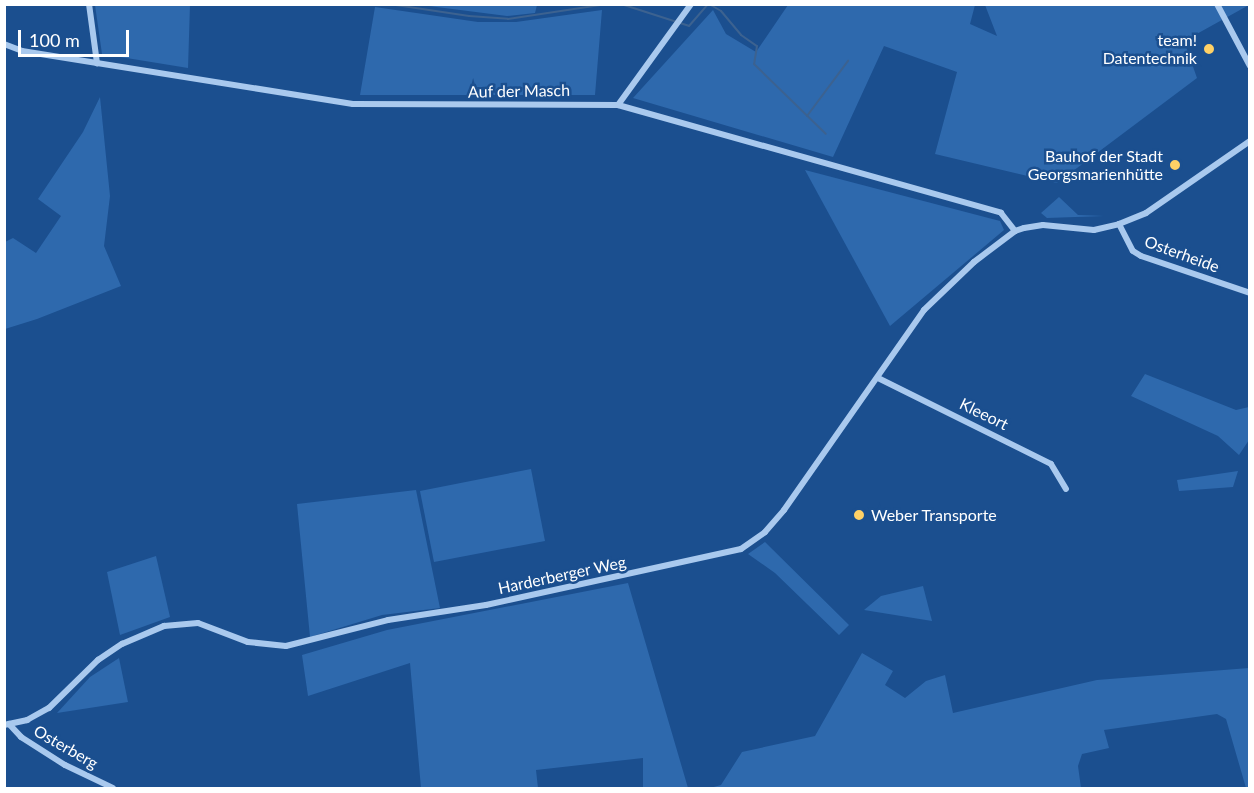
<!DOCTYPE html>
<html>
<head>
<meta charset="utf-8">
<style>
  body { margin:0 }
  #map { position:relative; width:1254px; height:793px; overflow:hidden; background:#1b4f8f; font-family:Lato,sans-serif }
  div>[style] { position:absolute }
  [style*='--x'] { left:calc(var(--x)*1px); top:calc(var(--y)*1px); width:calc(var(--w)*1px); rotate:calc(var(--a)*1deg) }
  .green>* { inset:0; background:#2e69ad }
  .stream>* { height:2px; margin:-1px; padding:0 1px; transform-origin:1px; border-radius:1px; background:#3c6290 }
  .street>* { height:6px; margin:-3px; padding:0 3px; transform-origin:3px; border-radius:3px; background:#a9c9ee }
  .dots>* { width:16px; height:16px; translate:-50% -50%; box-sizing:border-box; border:3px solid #1b4f8f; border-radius:50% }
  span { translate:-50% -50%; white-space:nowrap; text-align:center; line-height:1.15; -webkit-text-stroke:5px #1b4f8f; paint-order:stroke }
  .poi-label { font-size:16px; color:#fff }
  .right { translate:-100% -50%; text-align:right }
  .left { translate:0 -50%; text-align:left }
  .street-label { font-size:16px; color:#fff }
  .frame { position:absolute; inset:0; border:6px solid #fff; pointer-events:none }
  .scale { position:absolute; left:18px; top:30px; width:111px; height:27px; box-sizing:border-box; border:3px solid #fff; border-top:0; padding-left:8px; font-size:18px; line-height:21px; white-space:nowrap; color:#fff; -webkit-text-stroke:4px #1b4f8f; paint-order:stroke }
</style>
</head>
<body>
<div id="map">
  <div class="green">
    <i style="clip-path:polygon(95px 5px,190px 5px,188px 68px,102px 54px)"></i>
    <i style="clip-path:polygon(421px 5px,537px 4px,537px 5px,535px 13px,507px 16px)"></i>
    <i style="clip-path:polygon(788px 5px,975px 5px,970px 24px,997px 36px,985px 5px,1249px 5px,1184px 41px,1197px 78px,1057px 183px,935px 154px,957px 72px,884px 46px,833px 157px,633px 98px,713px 10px,726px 34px,756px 52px)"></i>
    <i style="clip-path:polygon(375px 7px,478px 22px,516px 22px,602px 10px,595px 95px,360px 95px)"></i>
    <i style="clip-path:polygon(100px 97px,110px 196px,104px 246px,121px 286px,37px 319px,5px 329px,5px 242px,13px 238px,36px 253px,61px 216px,38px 199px,83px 132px)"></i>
    <i style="clip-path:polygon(805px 170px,1000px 221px,1004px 230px,890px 326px)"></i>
    <i style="clip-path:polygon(1059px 197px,1078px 215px,1104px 216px,1047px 218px,1041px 213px)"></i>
    <i style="clip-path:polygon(1145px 374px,1236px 410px,1249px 407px,1249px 440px,1239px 455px,1218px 436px,1131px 396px)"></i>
    <i style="clip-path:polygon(531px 469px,545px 541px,434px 562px,420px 491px)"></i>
    <i style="clip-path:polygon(1238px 471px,1233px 487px,1179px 491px,1177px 480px)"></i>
    <i style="clip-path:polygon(416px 490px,440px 608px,382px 615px,310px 637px,297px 504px)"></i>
    <i style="clip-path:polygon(765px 542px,849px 625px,839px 635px,775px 573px,748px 554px)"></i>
    <i style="clip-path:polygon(156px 556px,170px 617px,120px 635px,107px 572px)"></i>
    <i style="clip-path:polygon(628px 583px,688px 788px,643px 788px,643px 758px,536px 770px,538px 788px,421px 788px,410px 663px,308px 696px,302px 655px,387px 630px)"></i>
    <i style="clip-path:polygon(923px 586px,932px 621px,864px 610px,881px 596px)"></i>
    <i style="clip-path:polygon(862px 653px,893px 671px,885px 685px,905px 698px,926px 681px,945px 675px,953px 713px,1097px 680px,1249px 668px,1249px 788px,1246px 788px,1226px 719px,1217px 714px,1104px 730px,1109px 748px,1082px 754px,1078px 766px,1081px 788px,710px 788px,721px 785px,742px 752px,815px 736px)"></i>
    <i style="clip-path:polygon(119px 658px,128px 702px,57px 713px,90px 677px)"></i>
  </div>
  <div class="stream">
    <i style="--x:389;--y:4;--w:81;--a:8.5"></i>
    <i style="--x:469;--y:16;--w:39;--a:4"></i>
    <i style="--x:508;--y:19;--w:100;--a:-8.6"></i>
    <i style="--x:621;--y:4;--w:71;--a:17.9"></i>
    <i style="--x:689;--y:26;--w:29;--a:-49"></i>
    <i style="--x:709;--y:4;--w:14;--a:30"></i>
    <i style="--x:721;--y:11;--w:31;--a:50"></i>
    <i style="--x:741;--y:35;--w:19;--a:35"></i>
    <i style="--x:757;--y:46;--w:18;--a:99"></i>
    <i style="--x:754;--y:64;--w:100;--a:44.2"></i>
    <i style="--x:807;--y:116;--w:69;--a:-53.3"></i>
  </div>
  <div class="street">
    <i style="--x:89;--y:4;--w:60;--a:82.3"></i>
    <i style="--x:1217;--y:4;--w:70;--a:62"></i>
    <i style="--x:4;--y:44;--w:19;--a:21"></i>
    <i style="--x:22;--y:51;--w:335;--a:9.1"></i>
    <i style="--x:353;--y:104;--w:265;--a:0.2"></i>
    <i style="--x:618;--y:105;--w:398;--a:15.7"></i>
    <i style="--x:1001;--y:213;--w:23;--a:52"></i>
    <i style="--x:618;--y:105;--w:125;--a:-54.1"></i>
    <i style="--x:1119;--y:224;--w:30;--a:63"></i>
    <i style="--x:1133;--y:251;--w:9;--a:32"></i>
    <i style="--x:1141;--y:256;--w:115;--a:18.7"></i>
    <i style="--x:878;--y:378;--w:193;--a:26.4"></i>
    <i style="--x:1051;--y:464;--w:29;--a:59"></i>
    <i style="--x:9;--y:724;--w:18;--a:47"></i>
    <i style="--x:21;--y:737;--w:52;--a:32.5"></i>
    <i style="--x:65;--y:765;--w:53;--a:25.6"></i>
    <i style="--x:4;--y:725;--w:24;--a:-12"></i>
    <i style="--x:27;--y:720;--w:25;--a:-29"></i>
    <i style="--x:49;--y:708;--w:69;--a:-44.4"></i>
    <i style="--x:98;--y:660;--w:29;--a:-34"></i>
    <i style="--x:122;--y:644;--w:46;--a:-23.2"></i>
    <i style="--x:164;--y:626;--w:34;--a:-5"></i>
    <i style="--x:198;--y:623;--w:53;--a:20.8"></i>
    <i style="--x:248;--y:642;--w:38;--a:6"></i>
    <i style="--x:286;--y:646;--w:105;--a:-14.3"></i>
    <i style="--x:388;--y:620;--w:99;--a:-8.7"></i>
    <i style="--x:486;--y:605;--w:261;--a:-12.4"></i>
    <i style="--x:741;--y:549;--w:29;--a:-35"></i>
    <i style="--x:765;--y:532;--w:29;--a:-49"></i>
    <i style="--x:784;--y:510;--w:244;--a:-55"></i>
    <i style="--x:924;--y:310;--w:69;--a:-43.8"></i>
    <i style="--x:974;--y:262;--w:51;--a:-37.1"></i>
    <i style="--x:1015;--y:231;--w:9;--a:-18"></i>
    <i style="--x:1024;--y:228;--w:19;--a:-9"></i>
    <i style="--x:1043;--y:225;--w:51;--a:5.6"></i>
    <i style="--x:1094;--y:230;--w:26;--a:-13"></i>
    <i style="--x:1119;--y:224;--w:29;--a:-22"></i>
    <i style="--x:1146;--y:213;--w:126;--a:-34.7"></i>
  </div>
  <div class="dots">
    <i style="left:1209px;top:49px;background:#ffd166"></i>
    <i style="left:1175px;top:165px;background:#ffd166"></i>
    <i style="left:859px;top:515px;background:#ffd166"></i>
  </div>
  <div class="poi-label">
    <span class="right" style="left:1197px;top:49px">team!<br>Datentechnik</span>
    <span class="right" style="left:1163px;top:165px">Bauhof der Stadt<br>Georgsmarienhütte</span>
    <span class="left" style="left:871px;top:515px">Weber Transporte</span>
  </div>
  <div class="street-label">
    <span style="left:519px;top:91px;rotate:-1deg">Auf der Masch</span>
    <span style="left:1182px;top:254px;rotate:20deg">Osterheide</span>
    <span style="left:984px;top:414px;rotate:26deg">Kleeort</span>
    <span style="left:562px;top:575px;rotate:-12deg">Harderberger Weg</span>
    <span style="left:66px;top:747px;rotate:30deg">Osterberg</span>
  </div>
  <div class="frame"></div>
  <div class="scale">100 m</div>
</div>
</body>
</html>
